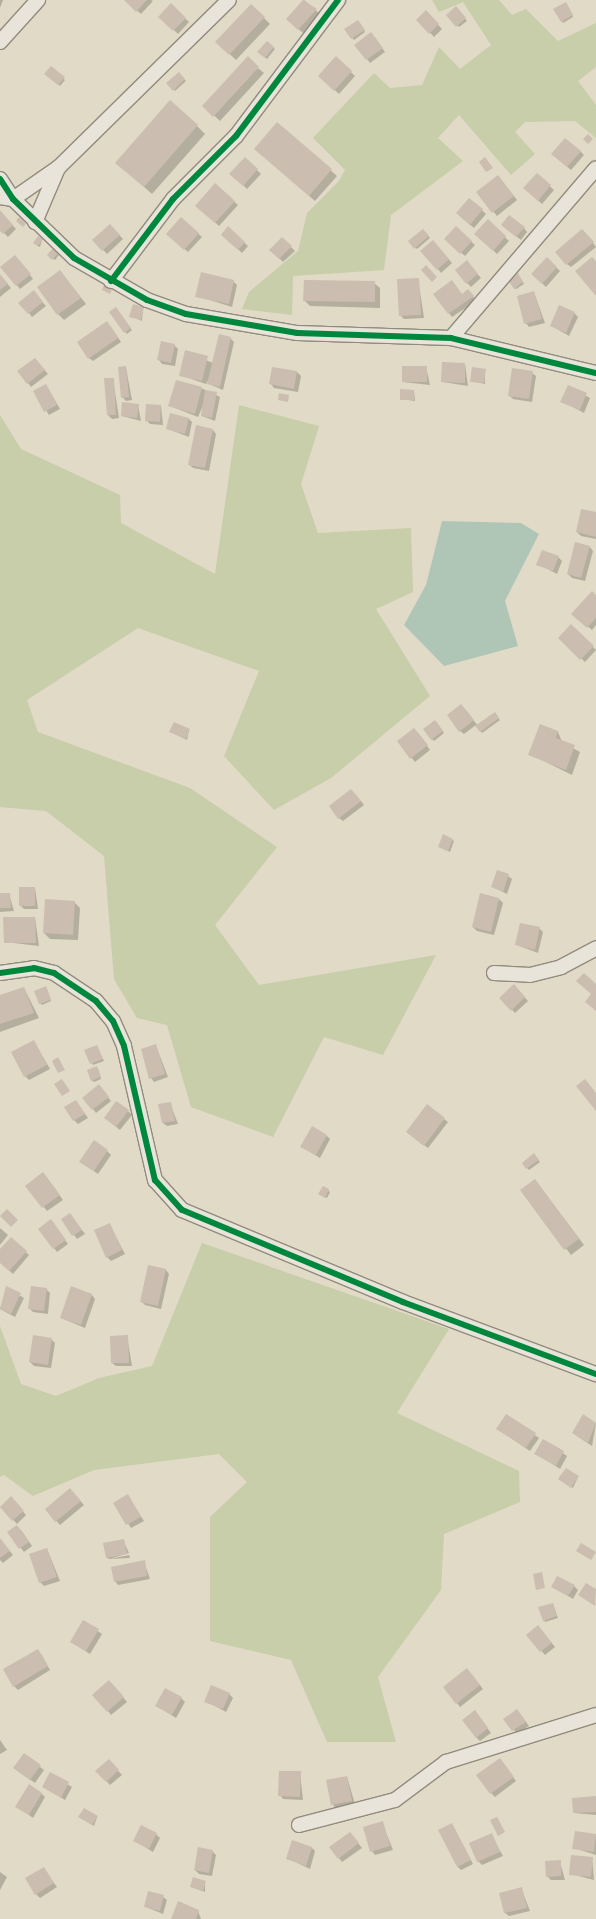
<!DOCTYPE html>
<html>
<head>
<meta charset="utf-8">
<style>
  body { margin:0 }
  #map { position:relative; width:596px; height:1919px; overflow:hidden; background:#e1dac6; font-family:"IM FELL Double Pica",serif }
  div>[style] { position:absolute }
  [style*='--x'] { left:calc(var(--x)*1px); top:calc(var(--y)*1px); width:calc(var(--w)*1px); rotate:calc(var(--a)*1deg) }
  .green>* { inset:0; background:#c8cdaa }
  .water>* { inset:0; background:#afc6b7 }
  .shadow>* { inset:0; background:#0003 }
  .building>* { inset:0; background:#cbbdaf }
  .roads { filter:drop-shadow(1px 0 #928b7d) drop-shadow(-1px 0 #928b7d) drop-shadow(0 1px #928b7d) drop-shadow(0 -1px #928b7d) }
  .minor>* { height:14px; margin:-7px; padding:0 7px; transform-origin:7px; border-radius:7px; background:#e8e4da }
  .cycleway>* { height:6px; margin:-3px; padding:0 3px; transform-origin:3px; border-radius:3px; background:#00873e }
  span { translate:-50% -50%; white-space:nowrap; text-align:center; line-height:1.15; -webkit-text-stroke:5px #f3ebd3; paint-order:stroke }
</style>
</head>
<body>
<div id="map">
  <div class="green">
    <i style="clip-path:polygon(432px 0,499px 0,512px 15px,526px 9px,558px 41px,596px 23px,596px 67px,578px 81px,596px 105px,596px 138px,575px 121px,525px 122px,515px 132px,535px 154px,511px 175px,459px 115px,438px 138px,463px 161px,391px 215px,384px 270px,293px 276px,292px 315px,242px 309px,249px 292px,298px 251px,307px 213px,339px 181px,345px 170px,313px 138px,374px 73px,390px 88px,422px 85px,439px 47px,460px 69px,491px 45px,463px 2px,439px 12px)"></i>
    <i style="clip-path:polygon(239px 405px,319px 426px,301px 484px,318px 533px,411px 528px,413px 592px,376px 609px,430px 696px,331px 778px,274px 810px,224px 756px,259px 671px,138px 628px,27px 700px,38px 732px,190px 788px,277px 847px,215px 925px,259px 985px,436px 955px,383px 1055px,324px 1037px,273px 1137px,191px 1107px,167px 1025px,137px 1018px,114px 979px,104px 856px,46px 811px,0 807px,0 415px,21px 449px,120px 495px,121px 523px,215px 574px)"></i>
    <i style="clip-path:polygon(202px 1243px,449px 1329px,397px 1413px,519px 1471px,520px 1502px,444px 1534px,441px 1590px,378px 1677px,396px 1742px,327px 1742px,291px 1660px,210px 1641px,210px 1517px,247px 1482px,219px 1454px,94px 1470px,33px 1496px,4px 1475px,0 1477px,0 1326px,21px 1384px,56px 1396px,99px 1378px,152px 1366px)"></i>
  </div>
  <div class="water">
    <i style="clip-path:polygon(442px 521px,521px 523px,539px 534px,505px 601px,518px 646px,444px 666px,404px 625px,426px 585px)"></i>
  </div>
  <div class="shadow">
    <i style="clip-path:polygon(0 0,3px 0,0 8px)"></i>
    <i style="clip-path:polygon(125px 0,151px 0,153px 1px,141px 14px)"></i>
    <i style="clip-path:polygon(304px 0,320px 14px,303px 33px,287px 19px)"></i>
    <i style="clip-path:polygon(171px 5px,189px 22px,178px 34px,160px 17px)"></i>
    <i style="clip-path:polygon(251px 5px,270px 24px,236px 60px,217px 42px)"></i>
    <i style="clip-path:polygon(567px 5px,573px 17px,563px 23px,562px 21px)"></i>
    <i style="clip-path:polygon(456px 8px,467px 21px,459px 27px,447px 15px)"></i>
    <i style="clip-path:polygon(426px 12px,442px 29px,434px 37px,418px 20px)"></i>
    <i style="clip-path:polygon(359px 23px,365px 32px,354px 40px,346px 30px)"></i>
    <i style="clip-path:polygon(375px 38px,385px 52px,370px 63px,367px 59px)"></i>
    <i style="clip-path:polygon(267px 42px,275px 49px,267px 59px,259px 52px)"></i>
    <i style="clip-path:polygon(336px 58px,355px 76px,339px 94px,320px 76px)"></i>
    <i style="clip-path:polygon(51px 67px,65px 80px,60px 86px,46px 74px)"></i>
    <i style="clip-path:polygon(258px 68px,264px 73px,220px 121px,204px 106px)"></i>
    <i style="clip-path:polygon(179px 74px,186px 81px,175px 91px,168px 84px)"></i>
    <i style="clip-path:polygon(277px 123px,337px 176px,315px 201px,261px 154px)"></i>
    <i style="clip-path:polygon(197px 126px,205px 134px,152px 194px,125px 170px)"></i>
    <i style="clip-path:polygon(580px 151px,584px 155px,571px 170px,557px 158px)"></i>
    <i style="clip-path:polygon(245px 158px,261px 174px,247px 189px,231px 173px)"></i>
    <i style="clip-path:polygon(537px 175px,554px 190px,542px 204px,529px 192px)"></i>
    <i style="clip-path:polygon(502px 181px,517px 200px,497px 216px,478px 192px)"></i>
    <i style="clip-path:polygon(215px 185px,238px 205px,219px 226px,197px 206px)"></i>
    <i style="clip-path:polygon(470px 199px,486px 214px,474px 228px,461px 217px)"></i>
    <i style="clip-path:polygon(0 212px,16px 229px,8px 237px,0 229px)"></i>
    <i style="clip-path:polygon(181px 218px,202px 237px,188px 252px,168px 234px)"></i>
    <i style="clip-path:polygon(488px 221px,509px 241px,497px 254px,476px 234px)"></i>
    <i style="clip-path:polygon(110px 225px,123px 239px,107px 254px,94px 240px)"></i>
    <i style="clip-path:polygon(228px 228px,248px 246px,242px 253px,222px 234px)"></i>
    <i style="clip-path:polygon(456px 228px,475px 245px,465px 256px,446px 239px)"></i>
    <i style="clip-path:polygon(524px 228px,527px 232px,521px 240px,507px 229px)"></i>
    <i style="clip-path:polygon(423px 230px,430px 238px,417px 249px,410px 242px)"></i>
    <i style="clip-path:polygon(586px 234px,596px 247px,571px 267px,567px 264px)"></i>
    <i style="clip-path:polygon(282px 238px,295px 251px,283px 262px,271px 250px)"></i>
    <i style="clip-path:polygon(42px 240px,40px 247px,36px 245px)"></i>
    <i style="clip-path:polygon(436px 245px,452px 263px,441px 273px,438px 269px)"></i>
    <i style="clip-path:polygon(53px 250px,59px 255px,55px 260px,48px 255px)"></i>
    <i style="clip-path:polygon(547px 259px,560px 271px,546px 287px,533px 274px)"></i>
    <i style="clip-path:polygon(18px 260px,33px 279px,20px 289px,2px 267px)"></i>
    <i style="clip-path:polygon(470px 266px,481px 278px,471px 287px,467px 283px)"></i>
    <i style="clip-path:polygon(60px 271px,86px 304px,64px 320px,58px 314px)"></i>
    <i style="clip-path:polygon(0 275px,11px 288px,0 297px)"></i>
    <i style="clip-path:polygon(519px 276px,524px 284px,516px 289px,514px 288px)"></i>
    <i style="clip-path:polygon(418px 279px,424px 318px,404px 319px,400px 315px)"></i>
    <i style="clip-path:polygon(234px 282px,237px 285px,232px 307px,197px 296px)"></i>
    <i style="clip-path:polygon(374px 283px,380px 288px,380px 308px,310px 306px,305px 301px)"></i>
    <i style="clip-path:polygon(470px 292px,474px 298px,470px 305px,452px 317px,449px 313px)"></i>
    <i style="clip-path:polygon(534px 293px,545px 323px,529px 327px,526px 323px)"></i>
    <i style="clip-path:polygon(37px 296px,46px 306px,32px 317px,29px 313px)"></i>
    <i style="clip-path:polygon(143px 308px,142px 321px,131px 316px)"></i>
    <i style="clip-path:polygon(117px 311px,132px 330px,127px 334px,111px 313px)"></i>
    <i style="clip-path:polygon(574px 313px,578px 317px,569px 336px,552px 326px)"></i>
    <i style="clip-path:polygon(111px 327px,121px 342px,93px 361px,89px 358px)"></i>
    <i style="clip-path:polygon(230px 338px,234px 342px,223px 390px,209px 384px,211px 375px,206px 384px,180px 375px,186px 352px,213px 363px)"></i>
    <i style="clip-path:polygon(174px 345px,178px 349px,175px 366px,162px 364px,159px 360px)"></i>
    <i style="clip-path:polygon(35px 359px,48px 374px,31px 387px,28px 383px)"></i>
    <i style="clip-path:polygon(465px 364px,468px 386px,443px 382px)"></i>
    <i style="clip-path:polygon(426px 367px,430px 385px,403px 382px)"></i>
    <i style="clip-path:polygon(126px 368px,132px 400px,126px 401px,122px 397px)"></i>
    <i style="clip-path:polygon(273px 368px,297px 372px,301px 376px,298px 392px,274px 388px,271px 384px)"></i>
    <i style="clip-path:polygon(485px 370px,485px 384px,471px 381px)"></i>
    <i style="clip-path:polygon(532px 373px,536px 376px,532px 402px,513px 399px,509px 395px)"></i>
    <i style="clip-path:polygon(113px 379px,119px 418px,112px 419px,108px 415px)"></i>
    <i style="clip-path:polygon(46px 385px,60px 409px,49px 415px,34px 391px)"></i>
    <i style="clip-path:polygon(568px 386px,590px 398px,584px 413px,562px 401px)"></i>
    <i style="clip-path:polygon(201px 388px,220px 397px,215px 421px,202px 416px,205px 401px,198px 417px,170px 406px)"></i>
    <i style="clip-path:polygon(414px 391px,415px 401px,401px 399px)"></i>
    <i style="clip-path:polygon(138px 405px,141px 421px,122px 416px)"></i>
    <i style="clip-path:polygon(161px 406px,163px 425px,150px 424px,146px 420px)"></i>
    <i style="clip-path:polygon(189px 419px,192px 422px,189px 437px,168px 429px)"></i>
    <i style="clip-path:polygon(213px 430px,216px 434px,209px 471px,193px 468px,189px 464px)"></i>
    <i style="clip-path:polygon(596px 513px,596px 539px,581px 536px,577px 532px)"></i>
    <i style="clip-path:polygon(590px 547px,593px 551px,585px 581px,572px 578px,568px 574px)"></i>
    <i style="clip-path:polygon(558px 557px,562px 561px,557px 574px,538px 564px)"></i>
    <i style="clip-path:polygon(596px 596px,596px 625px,592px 630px,577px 617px)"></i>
    <i style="clip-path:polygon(571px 626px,596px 650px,585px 662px,560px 638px)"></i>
    <i style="clip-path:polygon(465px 709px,478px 726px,495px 714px,500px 720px,482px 733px,476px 725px,464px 734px,460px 731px)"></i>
    <i style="clip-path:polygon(437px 723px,444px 733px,434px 741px,432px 739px)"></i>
    <i style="clip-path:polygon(541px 725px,558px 732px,562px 742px,580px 752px,572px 775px,530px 754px)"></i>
    <i style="clip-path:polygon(189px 730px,187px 740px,171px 732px)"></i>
    <i style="clip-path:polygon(418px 733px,430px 750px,415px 762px,399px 742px)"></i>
    <i style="clip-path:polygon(355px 794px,364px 805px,343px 821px,339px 818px)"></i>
    <i style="clip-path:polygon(444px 836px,454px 841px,450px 852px,441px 848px)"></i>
    <i style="clip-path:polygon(508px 876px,512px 879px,507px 894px,493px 887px)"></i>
    <i style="clip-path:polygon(35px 888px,38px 909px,24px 909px,20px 905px)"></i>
    <i style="clip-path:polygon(9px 894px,14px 911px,0 912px,0 895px)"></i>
    <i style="clip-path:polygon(499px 899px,503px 903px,494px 935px,477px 931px,473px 927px)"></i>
    <i style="clip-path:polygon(74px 902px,80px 908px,78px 940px,50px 939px,44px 933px)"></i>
    <i style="clip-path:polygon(35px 918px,39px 946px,5px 942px)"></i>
    <i style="clip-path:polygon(539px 928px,543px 932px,538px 953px,517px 945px)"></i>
    <i style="clip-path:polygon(514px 986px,528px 1001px,515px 1013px,501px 998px)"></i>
    <i style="clip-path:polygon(24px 988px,39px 1018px,0 1032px,0 996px)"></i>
    <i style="clip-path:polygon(47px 989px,51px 1001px,42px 1005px,40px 1003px)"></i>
    <i style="clip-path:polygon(34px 1042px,50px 1069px,29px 1080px,25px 1076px)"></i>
    <i style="clip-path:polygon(156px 1046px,168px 1077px,154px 1082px,151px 1078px)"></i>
    <i style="clip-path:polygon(97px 1047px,104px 1061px,93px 1065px,86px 1051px)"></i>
    <i style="clip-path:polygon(98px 1069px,101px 1079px,94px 1082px,92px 1080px)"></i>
    <i style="clip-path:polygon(102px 1090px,111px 1101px,96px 1113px,93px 1109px)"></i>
    <i style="clip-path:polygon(76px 1101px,88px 1118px,78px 1124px,74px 1120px)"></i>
    <i style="clip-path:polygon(170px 1103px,178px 1124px,167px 1126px,163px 1123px)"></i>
    <i style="clip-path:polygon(128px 1111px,132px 1115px,120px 1130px,109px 1121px)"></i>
    <i style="clip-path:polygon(444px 1119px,448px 1122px,428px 1148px,412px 1136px)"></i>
    <i style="clip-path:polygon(327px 1136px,330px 1139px,320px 1158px,302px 1147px)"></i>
    <i style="clip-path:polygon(107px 1151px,111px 1155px,98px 1174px,85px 1165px)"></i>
    <i style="clip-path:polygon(534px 1155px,540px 1162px,529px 1170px,523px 1163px)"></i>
    <i style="clip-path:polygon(47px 1178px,63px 1200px,47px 1211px,27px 1186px)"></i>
    <i style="clip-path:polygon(535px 1180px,584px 1245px,571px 1255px,522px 1190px)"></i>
    <i style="clip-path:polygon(323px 1187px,330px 1192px,327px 1198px,321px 1195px)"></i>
    <i style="clip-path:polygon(70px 1214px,85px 1234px,77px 1239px,63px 1219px)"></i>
    <i style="clip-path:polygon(109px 1224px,125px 1254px,111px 1261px,107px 1257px)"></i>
    <i style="clip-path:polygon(54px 1225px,68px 1244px,57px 1252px,40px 1229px)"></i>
    <i style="clip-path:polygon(0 1228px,8px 1235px,0 1245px)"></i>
    <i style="clip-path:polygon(11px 1239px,29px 1255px,13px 1274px,0 1262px,0 1251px)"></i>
    <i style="clip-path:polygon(166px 1270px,169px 1274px,161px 1309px,145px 1305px,141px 1301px)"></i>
    <i style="clip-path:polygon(7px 1288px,24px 1298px,15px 1317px,0 1309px)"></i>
    <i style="clip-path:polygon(46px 1289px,50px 1293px,48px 1314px,33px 1312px,29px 1308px)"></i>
    <i style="clip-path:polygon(92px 1295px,95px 1299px,85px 1328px,61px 1318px)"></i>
    <i style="clip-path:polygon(127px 1336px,132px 1366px,116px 1366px,112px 1363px)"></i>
    <i style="clip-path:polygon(51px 1339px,55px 1343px,51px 1368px,34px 1366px,30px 1362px)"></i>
    <i style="clip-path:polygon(507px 1415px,539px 1438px,530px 1451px,502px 1432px)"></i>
    <i style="clip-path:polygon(584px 1416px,596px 1424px,592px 1446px,577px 1436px)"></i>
    <i style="clip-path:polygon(543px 1440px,567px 1456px,560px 1469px,536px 1453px)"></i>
    <i style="clip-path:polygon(578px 1477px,573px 1488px,562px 1481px)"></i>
    <i style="clip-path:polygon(73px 1493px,84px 1505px,60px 1525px,46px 1509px)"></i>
    <i style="clip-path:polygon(128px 1496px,144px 1521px,131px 1528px,115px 1503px)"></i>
    <i style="clip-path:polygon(11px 1498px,26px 1515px,17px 1524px,1px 1507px)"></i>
    <i style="clip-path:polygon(21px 1530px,32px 1546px,24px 1552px,9px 1533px)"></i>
    <i style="clip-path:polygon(0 1539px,13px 1555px,3px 1563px,0 1560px)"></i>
    <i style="clip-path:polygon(123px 1540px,129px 1553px,109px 1559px,107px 1557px)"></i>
    <i style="clip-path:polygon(47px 1549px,60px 1581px,44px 1586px,40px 1582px)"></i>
    <i style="clip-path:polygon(129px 1555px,130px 1558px,109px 1559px)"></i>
    <i style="clip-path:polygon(144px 1562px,150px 1579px,118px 1585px,115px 1581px)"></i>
    <i style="clip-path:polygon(574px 1586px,578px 1590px,573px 1599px,553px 1587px)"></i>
    <i style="clip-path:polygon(553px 1604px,558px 1618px,545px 1622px,544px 1620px)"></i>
    <i style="clip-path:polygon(83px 1621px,102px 1634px,90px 1654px,71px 1642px)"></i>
    <i style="clip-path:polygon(542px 1631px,555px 1647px,545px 1655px,528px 1635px)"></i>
    <i style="clip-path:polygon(41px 1654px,50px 1670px,18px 1690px,14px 1686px)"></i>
    <i style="clip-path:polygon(471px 1674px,483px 1689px,460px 1707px,457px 1703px)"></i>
    <i style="clip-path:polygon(113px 1686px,127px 1702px,111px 1715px,108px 1711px)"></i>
    <i style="clip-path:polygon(229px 1694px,233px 1698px,226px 1712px,206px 1701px)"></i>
    <i style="clip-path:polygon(181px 1698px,185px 1702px,176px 1718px,157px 1706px)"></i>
    <i style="clip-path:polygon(517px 1710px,529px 1726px,517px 1734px,505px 1719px)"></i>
    <i style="clip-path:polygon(478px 1716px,491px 1733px,480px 1741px,476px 1737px)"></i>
    <i style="clip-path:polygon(0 1740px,7px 1750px,0 1754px)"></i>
    <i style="clip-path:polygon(25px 1755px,44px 1770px,35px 1783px,19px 1772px)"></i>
    <i style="clip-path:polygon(109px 1761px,122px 1775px,110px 1785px,97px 1771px)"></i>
    <i style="clip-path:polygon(503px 1763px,516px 1781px,495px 1797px,491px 1793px)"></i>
    <i style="clip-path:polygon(300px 1773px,303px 1800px,283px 1799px,280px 1795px)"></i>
    <i style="clip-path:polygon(50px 1774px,72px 1787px,65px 1800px,44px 1787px)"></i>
    <i style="clip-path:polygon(347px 1777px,355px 1804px,336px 1808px,333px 1805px)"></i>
    <i style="clip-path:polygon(42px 1794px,45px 1797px,33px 1818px,17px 1806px)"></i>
    <i style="clip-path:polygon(596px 1797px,596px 1815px,574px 1813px)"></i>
    <i style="clip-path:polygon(97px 1817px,94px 1826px,82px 1818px)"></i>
    <i style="clip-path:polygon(382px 1823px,393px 1850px,375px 1855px,372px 1851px)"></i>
    <i style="clip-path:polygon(452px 1825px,473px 1864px,461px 1870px,458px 1867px)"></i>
    <i style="clip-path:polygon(350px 1833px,362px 1848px,342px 1862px,339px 1858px)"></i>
    <i style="clip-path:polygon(156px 1834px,160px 1838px,153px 1852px,135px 1841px)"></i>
    <i style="clip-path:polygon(491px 1835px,503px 1856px,482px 1865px,478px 1861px)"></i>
    <i style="clip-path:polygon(596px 1836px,596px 1855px,574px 1848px)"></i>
    <i style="clip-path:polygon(312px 1848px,315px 1851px,310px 1869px,287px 1858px)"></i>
    <i style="clip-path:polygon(212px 1851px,216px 1855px,212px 1876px,199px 1874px,195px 1870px)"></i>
    <i style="clip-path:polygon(592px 1858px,594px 1880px,571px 1874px)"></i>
    <i style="clip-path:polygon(560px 1862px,565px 1880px,551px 1880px,547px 1876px)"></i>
    <i style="clip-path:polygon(43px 1868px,57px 1887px,40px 1898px,36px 1894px)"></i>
    <i style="clip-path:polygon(0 1872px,7px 1877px,0 1890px)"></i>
    <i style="clip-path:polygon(205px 1882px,205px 1892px,192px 1887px)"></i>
    <i style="clip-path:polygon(521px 1888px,530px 1911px,509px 1916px,505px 1913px)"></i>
    <i style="clip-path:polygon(163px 1897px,167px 1900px,163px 1914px,146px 1907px)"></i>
    <i style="clip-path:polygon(198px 1911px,201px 1919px,172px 1919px)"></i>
  </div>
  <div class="building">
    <i style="clip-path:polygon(124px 0,147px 0,136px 12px)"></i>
    <i style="clip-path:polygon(303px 0,317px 9px,298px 30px,286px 19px)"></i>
    <i style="clip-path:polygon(566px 2px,573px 15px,561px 22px,553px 9px)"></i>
    <i style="clip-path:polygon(171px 3px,186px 18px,173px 31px,158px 17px)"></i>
    <i style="clip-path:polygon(251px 4px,265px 17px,229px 55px,215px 42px)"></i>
    <i style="clip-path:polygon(456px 6px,466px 18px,456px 27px,446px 15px)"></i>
    <i style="clip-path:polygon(426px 10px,439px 24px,429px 34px,416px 20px)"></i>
    <i style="clip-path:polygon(358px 20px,365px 30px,351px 39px,344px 29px)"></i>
    <i style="clip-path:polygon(371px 32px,383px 48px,366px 60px,354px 45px)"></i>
    <i style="clip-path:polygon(267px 41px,274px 47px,265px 58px,257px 52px)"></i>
    <i style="clip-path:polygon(248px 56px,259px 67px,213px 117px,202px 106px)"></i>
    <i style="clip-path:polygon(336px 56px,352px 71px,334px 91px,318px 76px)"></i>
    <i style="clip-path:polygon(51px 66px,65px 77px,58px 85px,44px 74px)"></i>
    <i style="clip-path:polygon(179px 72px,185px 79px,173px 91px,166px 83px)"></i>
    <i style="clip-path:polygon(170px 100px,198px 125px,144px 187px,115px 163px)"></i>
    <i style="clip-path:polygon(277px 122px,332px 169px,309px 196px,254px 149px)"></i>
    <i style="clip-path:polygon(588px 134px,593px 139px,588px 144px,583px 139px)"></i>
    <i style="clip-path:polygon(565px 138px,581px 151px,567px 167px,551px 154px)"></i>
    <i style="clip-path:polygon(245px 157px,258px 169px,243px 186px,229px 174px)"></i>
    <i style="clip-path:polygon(485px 157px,493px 168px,486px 172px,479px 162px)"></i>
    <i style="clip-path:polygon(537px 173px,551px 185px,538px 201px,523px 188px)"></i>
    <i style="clip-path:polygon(498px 175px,514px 196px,492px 213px,476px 192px)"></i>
    <i style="clip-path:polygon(215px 183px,235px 201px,215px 223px,195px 206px)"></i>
    <i style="clip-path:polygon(469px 198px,483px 209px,470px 225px,456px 213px)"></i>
    <i style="clip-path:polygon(0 210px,13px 225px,3px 234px,0 231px)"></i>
    <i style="clip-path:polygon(509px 215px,525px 227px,516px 237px,501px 225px)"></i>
    <i style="clip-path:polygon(19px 217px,26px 224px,23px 227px,16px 221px)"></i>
    <i style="clip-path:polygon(181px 217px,199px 233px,184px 250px,166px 234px)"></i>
    <i style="clip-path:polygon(488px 219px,506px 236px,493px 251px,474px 234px)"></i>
    <i style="clip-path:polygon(110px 224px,120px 235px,102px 251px,92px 240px)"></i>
    <i style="clip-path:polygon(228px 226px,245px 242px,238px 250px,221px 235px)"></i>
    <i style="clip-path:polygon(456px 226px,472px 241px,460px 254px,444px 239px)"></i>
    <i style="clip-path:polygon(423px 229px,429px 236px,414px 249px,408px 241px)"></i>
    <i style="clip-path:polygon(582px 229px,594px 242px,566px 265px,555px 252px)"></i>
    <i style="clip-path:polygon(38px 236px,43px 239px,38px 246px,33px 243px)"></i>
    <i style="clip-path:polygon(282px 237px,292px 246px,279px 259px,269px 250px)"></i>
    <i style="clip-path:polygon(433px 240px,449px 259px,437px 270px,420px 251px)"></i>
    <i style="clip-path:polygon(53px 248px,58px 253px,52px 260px,47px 255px)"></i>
    <i style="clip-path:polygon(15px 255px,31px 274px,16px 286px,0 267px)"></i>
    <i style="clip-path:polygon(547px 257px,557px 267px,542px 284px,531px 274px)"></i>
    <i style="clip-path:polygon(592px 257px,596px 261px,596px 296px,575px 271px)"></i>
    <i style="clip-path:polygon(467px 260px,478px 274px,466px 284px,455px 270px)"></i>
    <i style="clip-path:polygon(426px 265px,437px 277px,432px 282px,421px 270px)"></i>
    <i style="clip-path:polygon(60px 270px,81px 298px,57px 315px,37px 287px)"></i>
    <i style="clip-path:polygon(201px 272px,234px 280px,229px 304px,195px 297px)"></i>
    <i style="clip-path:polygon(518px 273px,523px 282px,514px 289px,508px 280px)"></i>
    <i style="clip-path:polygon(0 274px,8px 284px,0 290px)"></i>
    <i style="clip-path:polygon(419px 278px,421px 315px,399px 316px,397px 279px)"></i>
    <i style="clip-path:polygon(304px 280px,375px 281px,375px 302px,303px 301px)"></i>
    <i style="clip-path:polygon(452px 280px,462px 294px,468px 289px,474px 296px,448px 314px,433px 294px)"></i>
    <i style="clip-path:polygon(104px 285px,112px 289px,110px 294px,102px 290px)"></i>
    <i style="clip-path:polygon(34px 290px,43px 302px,28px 314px,18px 303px)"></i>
    <i style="clip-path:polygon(534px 291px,542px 319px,524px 324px,517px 296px)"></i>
    <i style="clip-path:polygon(133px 304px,144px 307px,141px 320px,129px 317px)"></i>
    <i style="clip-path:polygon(559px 305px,575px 312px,566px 333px,550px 326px)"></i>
    <i style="clip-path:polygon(116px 307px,131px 328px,124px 333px,109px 312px)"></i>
    <i style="clip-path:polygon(107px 321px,118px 338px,88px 359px,77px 342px)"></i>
    <i style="clip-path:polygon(219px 334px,231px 337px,220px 387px,207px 384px)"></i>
    <i style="clip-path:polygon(161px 341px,175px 344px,171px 363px,157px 360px)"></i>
    <i style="clip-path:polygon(185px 350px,208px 356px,202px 381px,179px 376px)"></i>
    <i style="clip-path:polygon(35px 358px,45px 370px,27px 384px,17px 371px)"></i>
    <i style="clip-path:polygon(442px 362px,465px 363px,465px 383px,441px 382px)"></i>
    <i style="clip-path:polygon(126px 366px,129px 397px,121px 398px,118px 367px)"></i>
    <i style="clip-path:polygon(402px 366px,427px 366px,427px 382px,402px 382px)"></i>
    <i style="clip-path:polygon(272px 367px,297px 371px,294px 389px,269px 384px)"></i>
    <i style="clip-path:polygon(472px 367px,486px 369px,484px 383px,470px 382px)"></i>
    <i style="clip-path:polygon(512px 368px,533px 371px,529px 399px,508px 396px)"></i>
    <i style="clip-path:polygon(104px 378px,114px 378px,116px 415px,107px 415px)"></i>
    <i style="clip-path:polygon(176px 380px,202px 387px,195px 414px,168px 406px)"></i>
    <i style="clip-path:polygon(46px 384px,57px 405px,44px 412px,33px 391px)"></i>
    <i style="clip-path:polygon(568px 385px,587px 393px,580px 410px,560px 402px)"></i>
    <i style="clip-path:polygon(400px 389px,414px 390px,414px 400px,400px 400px)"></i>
    <i style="clip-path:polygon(205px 390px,217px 392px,212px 418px,201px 416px)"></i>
    <i style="clip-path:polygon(279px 393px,289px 395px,288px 402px,278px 400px)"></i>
    <i style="clip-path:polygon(122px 402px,139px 404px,137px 418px,121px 416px)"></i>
    <i style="clip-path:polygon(146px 404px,161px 405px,160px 422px,145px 421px)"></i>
    <i style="clip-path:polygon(170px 413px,189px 418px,185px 434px,166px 429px)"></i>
    <i style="clip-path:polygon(196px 425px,213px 429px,205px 468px,188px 465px)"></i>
    <i style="clip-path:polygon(581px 509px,596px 512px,596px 537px,576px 532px)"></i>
    <i style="clip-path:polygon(575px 542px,590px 546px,581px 578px,567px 574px)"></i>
    <i style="clip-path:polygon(542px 550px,559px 556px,553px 571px,536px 565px)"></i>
    <i style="clip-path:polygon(592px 591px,596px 595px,596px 618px,587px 628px,571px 614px)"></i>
    <i style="clip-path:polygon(571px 624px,594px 646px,580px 660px,558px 638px)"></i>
    <i style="clip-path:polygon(461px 704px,474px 720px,459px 732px,447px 715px)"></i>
    <i style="clip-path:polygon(495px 712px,499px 718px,480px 732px,475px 726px)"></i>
    <i style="clip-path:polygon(435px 720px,443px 731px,431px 740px,423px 729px)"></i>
    <i style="clip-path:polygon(174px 722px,190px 729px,186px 739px,169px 732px)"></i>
    <i style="clip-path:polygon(540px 724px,558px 731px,556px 738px,575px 745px,566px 770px,528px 755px)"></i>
    <i style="clip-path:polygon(414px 728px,428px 745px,410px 759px,397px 741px)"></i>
    <i style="clip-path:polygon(351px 789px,361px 801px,338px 819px,329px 806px)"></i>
    <i style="clip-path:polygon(443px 834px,453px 839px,448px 851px,438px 847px)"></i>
    <i style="clip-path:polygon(497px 870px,509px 874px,503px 892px,491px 887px)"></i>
    <i style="clip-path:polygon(19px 887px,35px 887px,35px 906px,19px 906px)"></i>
    <i style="clip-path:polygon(0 893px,10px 893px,11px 908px,0 908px)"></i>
    <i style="clip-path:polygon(480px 893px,499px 898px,491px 932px,472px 927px)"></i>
    <i style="clip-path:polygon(45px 899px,75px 901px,73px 935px,43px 933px)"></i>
    <i style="clip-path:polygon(3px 917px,35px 917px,36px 943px,4px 943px)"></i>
    <i style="clip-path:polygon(520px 923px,540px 927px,535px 950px,515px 945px)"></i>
    <i style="clip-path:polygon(584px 973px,596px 984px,596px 1011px,585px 1002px,591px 994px,576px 981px)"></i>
    <i style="clip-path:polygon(514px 984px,525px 997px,511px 1011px,499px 998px)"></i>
    <i style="clip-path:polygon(46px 986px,51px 1000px,39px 1004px,34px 991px)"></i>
    <i style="clip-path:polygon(24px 987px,34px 1013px,0 1024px,0 995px)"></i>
    <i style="clip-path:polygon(34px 1040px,47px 1065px,24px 1077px,11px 1052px)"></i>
    <i style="clip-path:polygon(156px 1044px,165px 1074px,149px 1079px,141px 1049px)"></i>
    <i style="clip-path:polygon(97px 1045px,103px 1059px,90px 1064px,84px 1050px)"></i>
    <i style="clip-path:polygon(58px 1057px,65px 1070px,58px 1073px,52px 1061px)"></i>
    <i style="clip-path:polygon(97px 1066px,101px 1077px,91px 1081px,87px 1070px)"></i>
    <i style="clip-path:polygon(62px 1079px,70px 1091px,62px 1096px,54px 1084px)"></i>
    <i style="clip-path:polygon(585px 1079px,596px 1093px,596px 1111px,576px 1086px)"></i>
    <i style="clip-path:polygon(99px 1084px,109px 1097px,92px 1110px,82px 1098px)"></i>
    <i style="clip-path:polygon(76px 1100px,85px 1114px,73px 1121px,64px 1107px)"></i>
    <i style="clip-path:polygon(116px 1101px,129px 1110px,116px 1127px,104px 1118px)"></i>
    <i style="clip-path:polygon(171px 1102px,175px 1121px,162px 1123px,158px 1104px)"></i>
    <i style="clip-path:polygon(427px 1104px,445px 1118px,424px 1146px,406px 1132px)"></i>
    <i style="clip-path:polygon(312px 1126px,327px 1135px,316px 1155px,300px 1147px)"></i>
    <i style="clip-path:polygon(94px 1140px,108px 1150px,94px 1171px,79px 1162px)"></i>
    <i style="clip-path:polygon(534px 1153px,539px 1160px,526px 1169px,522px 1163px)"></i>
    <i style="clip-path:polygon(43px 1172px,60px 1195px,42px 1208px,25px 1186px)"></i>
    <i style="clip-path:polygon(535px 1179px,579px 1239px,564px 1250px,520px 1190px)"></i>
    <i style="clip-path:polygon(323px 1186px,329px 1189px,325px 1198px,318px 1194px)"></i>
    <i style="clip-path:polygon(7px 1209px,18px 1220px,11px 1227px,0 1216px)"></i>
    <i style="clip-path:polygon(70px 1213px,82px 1230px,72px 1236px,61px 1219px)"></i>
    <i style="clip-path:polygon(51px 1219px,66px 1240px,53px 1249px,38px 1229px)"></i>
    <i style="clip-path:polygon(110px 1223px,122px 1250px,106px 1258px,94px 1230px)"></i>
    <i style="clip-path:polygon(11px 1237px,27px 1251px,9px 1271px,0 1263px,0 1249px)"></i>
    <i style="clip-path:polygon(148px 1265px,166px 1269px,158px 1306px,140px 1302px)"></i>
    <i style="clip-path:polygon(6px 1286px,21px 1293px,11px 1314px,0 1309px)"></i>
    <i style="clip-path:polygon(31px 1286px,47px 1288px,44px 1311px,28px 1309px)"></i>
    <i style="clip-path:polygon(71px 1286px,92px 1294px,81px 1325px,60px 1318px)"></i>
    <i style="clip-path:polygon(33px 1335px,52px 1338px,48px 1365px,29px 1362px)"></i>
    <i style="clip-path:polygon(128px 1335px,129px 1363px,111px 1363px,110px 1336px)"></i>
    <i style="clip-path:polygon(506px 1414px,536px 1433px,526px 1448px,496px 1429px)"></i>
    <i style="clip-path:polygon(583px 1414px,596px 1423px,588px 1443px,572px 1433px)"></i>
    <i style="clip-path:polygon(543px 1439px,564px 1451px,556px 1466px,534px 1454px)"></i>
    <i style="clip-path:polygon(566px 1468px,579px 1476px,571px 1488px,558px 1479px)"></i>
    <i style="clip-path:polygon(70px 1488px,81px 1501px,55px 1522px,45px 1509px)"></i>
    <i style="clip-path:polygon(128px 1494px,141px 1517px,126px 1525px,113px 1503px)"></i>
    <i style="clip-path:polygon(11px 1496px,24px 1511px,12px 1521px,0 1507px)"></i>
    <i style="clip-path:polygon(17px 1525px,29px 1542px,19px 1549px,7px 1532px)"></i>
    <i style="clip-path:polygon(0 1538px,10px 1551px,0 1558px)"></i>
    <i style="clip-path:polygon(124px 1539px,127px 1554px,106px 1558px,103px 1543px)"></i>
    <i style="clip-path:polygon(581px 1543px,596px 1552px,591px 1560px,576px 1551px)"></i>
    <i style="clip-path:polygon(47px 1548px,57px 1577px,39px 1583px,29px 1554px)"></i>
    <i style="clip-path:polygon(145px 1560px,147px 1576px,114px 1582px,111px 1567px)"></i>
    <i style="clip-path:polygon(542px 1572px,545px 1588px,536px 1590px,533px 1574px)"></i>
    <i style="clip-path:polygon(557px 1576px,575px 1585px,568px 1596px,551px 1587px)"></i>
    <i style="clip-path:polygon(586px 1583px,596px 1589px,595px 1606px,578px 1595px)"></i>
    <i style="clip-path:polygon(553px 1603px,557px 1616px,543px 1621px,538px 1607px)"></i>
    <i style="clip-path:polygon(83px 1620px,99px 1629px,86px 1651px,70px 1642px)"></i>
    <i style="clip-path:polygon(538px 1625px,552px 1643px,540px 1652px,526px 1635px)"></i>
    <i style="clip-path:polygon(38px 1649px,48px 1666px,13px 1687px,3px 1669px)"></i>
    <i style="clip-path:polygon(467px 1668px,480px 1685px,456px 1704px,443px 1687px)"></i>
    <i style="clip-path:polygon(109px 1680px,124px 1697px,107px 1712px,92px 1695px)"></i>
    <i style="clip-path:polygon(211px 1685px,230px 1693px,223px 1709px,204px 1702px)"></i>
    <i style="clip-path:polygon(165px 1688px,182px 1697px,172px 1715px,155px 1706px)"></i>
    <i style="clip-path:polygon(517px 1709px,526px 1722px,512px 1731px,503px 1719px)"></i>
    <i style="clip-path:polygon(475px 1710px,488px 1728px,476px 1738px,462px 1720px)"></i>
    <i style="clip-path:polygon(24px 1753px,41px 1765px,30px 1780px,13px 1768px)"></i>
    <i style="clip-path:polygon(500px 1758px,514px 1777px,490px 1794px,476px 1775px)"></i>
    <i style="clip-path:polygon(109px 1759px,119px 1770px,106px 1782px,95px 1771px)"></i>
    <i style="clip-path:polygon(279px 1771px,301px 1771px,300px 1797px,278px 1796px)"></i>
    <i style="clip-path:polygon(50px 1772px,69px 1782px,61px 1798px,42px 1787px)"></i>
    <i style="clip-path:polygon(347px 1776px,352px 1801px,331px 1805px,326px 1780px)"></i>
    <i style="clip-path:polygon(29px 1784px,42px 1793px,29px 1815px,15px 1807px)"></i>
    <i style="clip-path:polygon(596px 1796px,596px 1812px,573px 1813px,572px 1798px)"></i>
    <i style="clip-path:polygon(84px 1808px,98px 1816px,92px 1825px,78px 1817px)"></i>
    <i style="clip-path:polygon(497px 1817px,505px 1832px,498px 1836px,490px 1820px)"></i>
    <i style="clip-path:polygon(383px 1821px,390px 1846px,370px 1852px,363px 1827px)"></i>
    <i style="clip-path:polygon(452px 1823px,471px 1860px,457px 1867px,438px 1830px)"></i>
    <i style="clip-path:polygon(141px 1825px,157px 1833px,149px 1849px,133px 1841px)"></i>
    <i style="clip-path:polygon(575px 1831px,596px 1834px,594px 1852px,572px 1849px)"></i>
    <i style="clip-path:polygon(350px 1832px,359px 1843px,338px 1859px,329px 1847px)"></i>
    <i style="clip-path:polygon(492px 1833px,500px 1852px,477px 1862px,469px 1843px)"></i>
    <i style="clip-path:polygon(292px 1840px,312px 1847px,306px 1866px,286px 1859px)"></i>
    <i style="clip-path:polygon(198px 1847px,213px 1850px,209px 1873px,194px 1870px)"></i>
    <i style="clip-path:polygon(571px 1855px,593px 1857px,591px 1877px,569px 1875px)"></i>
    <i style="clip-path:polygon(561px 1860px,561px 1876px,546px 1877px,545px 1861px)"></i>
    <i style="clip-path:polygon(44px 1867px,54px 1883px,35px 1895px,25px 1878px)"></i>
    <i style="clip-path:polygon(193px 1877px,206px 1881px,203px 1891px,190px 1887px)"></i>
    <i style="clip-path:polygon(522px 1887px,527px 1908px,504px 1913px,499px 1893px)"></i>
    <i style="clip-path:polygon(148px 1891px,164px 1895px,160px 1911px,144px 1907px)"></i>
    <i style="clip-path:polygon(178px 1901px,199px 1910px,196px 1919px,171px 1919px)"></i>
  </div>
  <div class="roads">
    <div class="minor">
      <i style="--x:0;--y:42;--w:57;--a:-47.9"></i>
      <i style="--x:0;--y:179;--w:24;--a:57"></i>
      <i style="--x:13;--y:199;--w:85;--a:44"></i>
      <i style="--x:74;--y:258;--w:84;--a:29.9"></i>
      <i style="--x:147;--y:300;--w:41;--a:19.7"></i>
      <i style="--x:186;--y:314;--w:113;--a:9.7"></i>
      <i style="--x:297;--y:333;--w:154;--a:1.9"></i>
      <i style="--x:451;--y:338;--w:149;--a:13.6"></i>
      <i style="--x:0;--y:197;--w:13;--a:9"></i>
      <i style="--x:13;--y:199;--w:56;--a:-34.8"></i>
      <i style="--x:59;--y:167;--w:238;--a:-44.5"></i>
      <i style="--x:35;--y:222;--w:59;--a:-66.9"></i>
      <i style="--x:111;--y:281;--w:103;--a:-52.9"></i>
      <i style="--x:173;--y:199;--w:89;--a:-45"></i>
      <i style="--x:236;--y:136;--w:170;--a:-53.1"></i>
      <i style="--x:451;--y:338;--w:223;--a:-49.5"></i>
      <i style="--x:0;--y:973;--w:34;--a:-8"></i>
      <i style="--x:34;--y:968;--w:21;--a:14"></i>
      <i style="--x:54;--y:973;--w:50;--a:33.7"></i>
      <i style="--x:96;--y:1001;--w:26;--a:50"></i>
      <i style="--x:113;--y:1021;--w:27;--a:66"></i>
      <i style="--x:124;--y:1046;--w:138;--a:77"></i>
      <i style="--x:155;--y:1180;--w:40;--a:48"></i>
      <i style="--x:182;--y:1210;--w:239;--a:22.6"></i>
      <i style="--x:403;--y:1302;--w:206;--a:20.5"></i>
      <i style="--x:494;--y:973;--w:36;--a:3"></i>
      <i style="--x:530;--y:975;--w:32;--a:-14"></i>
      <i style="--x:561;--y:967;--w:40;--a:-28"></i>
      <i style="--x:299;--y:1825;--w:99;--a:-14.6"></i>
      <i style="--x:395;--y:1800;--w:64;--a:-36.7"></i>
      <i style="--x:446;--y:1762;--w:157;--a:-17.4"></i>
    </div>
  </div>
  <div class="cycleway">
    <i style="--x:0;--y:179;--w:24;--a:57"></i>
    <i style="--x:13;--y:199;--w:85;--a:44"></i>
    <i style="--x:74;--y:258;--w:84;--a:29.9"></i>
    <i style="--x:147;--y:300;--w:41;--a:19.7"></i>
    <i style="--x:186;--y:314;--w:113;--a:9.7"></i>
    <i style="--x:297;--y:333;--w:154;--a:1.9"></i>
    <i style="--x:451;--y:338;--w:149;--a:13.6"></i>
    <i style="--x:111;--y:281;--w:103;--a:-52.9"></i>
    <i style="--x:173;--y:199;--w:89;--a:-45"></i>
    <i style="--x:236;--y:136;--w:170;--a:-53.1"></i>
    <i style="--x:0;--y:973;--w:34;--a:-8"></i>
    <i style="--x:34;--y:968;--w:21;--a:14"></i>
    <i style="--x:54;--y:973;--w:50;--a:33.7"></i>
    <i style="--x:96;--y:1001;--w:26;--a:50"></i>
    <i style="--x:113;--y:1021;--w:27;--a:66"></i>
    <i style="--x:124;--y:1046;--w:138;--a:77"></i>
    <i style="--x:155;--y:1180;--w:40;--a:48"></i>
    <i style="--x:182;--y:1210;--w:239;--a:22.6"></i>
    <i style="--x:403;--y:1302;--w:206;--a:20.5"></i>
  </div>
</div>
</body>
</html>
